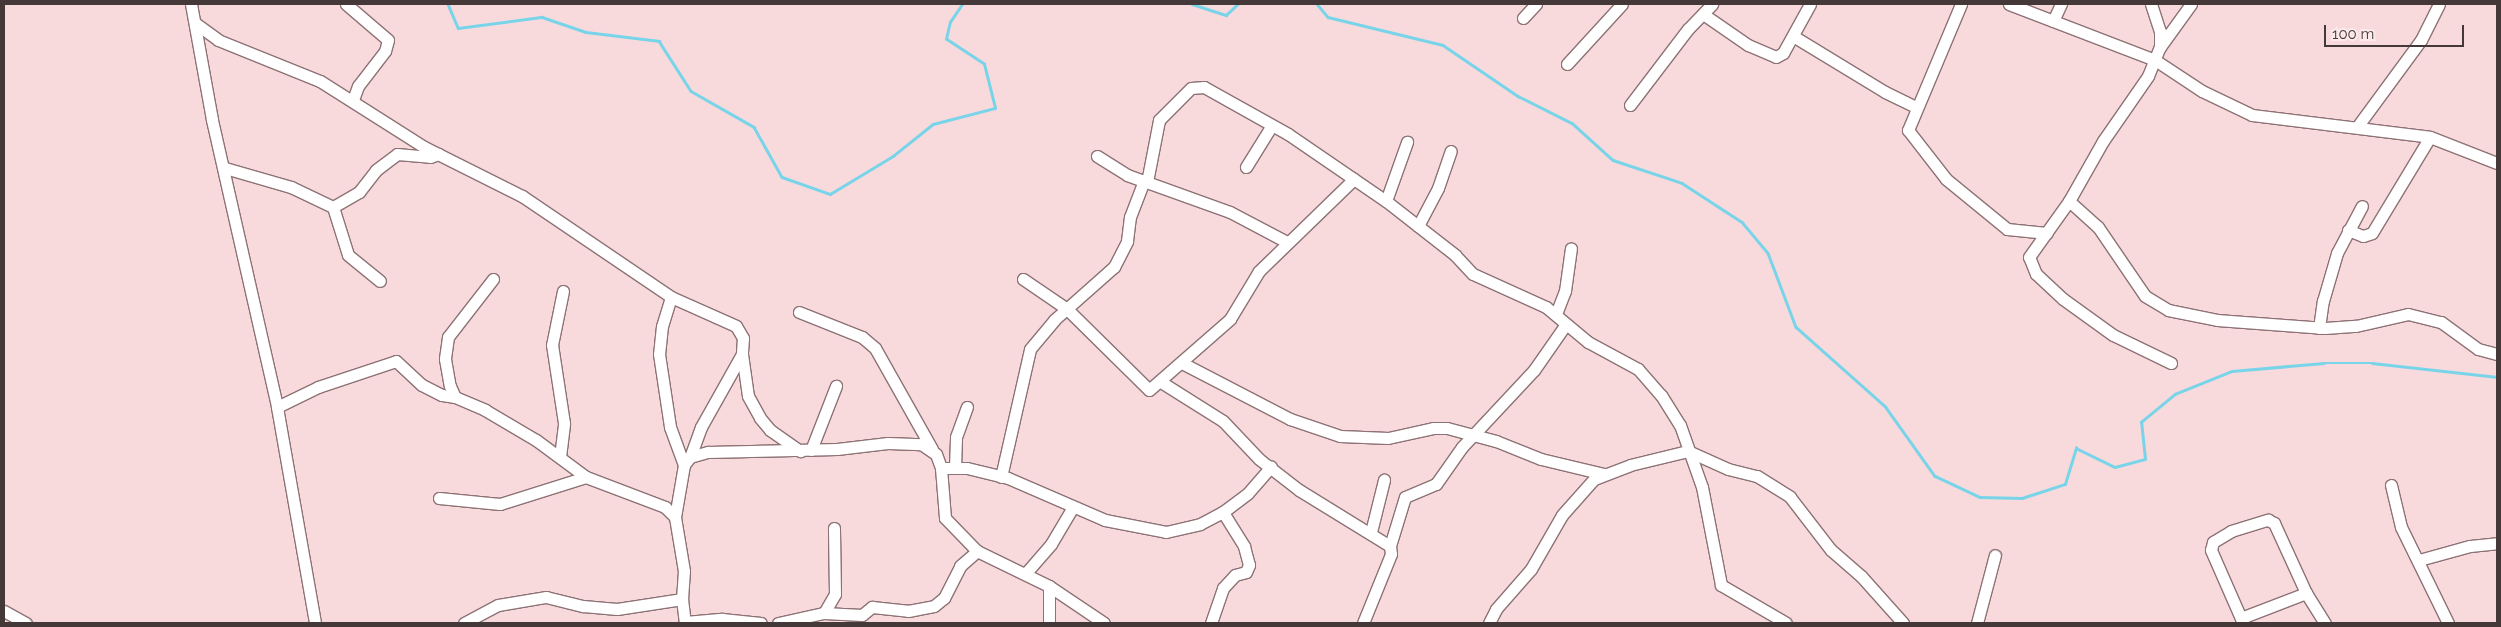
<!DOCTYPE html>
<html>
<head>
<meta charset="utf-8">
<style>
  body { margin:0 }
  #map { position:relative; width:2501px; height:627px; overflow:hidden; background:#f8dadd; font-family:Raleway,sans-serif }
  div>[style] { position:absolute }
  [style*='--x'] { left:calc(var(--x)*1px); top:calc(var(--y)*1px); width:calc(var(--w)*1px); rotate:calc(var(--a)*1deg) }
  .stream>* { height:2.5px; margin:-1.25px; padding:0 1.25px; transform-origin:1.25px; border-radius:1.25px; background:#78d4e8 }
  .roads { filter:drop-shadow(1px 0 #8d7275) drop-shadow(-1px 0 #8d7275) drop-shadow(0 1px #8d7275) drop-shadow(0 -1px #8d7275) }
  .street>* { height:11px; margin:-5.5px; padding:0 5.5px; transform-origin:5.5px; border-radius:5.5px; background:#fff }
  span { translate:-50% -50%; white-space:nowrap; text-align:center; line-height:1.15; -webkit-text-stroke:4px #fdebec; paint-order:stroke }
  .frame { position:absolute; inset:0; border:5px solid #443839; pointer-events:none }
  .scale { position:absolute; left:2324px; top:25px; width:140px; height:22px; box-sizing:border-box; border:2px solid #443839; border-top:0; padding-left:6px; font-size:15px; line-height:18px; white-space:nowrap; color:#443839; -webkit-text-stroke:4px #fdebec; paint-order:stroke }
</style>
</head>
<body>
<div id="map">
  <div class="stream">
    <i style="--x:448;--y:4;--w:26;--a:67"></i>
    <i style="--x:458;--y:28;--w:85;--a:-7.5"></i>
    <i style="--x:542;--y:17;--w:46;--a:18.8"></i>
    <i style="--x:586;--y:32;--w:74;--a:7"></i>
    <i style="--x:659;--y:41;--w:59;--a:57.4"></i>
    <i style="--x:691;--y:91;--w:73;--a:29.7"></i>
    <i style="--x:754;--y:127;--w:57;--a:60.8"></i>
    <i style="--x:782;--y:177;--w:51;--a:19.5"></i>
    <i style="--x:830;--y:194;--w:74;--a:-31.1"></i>
    <i style="--x:893;--y:156;--w:51;--a:-38.7"></i>
    <i style="--x:933;--y:124;--w:64;--a:-14.5"></i>
    <i style="--x:995;--y:108;--w:45;--a:-104"></i>
    <i style="--x:984;--y:64;--w:45;--a:-146.7"></i>
    <i style="--x:946;--y:39;--w:17;--a:-77"></i>
    <i style="--x:950;--y:22;--w:22;--a:-56"></i>
    <i style="--x:1192;--y:4;--w:36;--a:18"></i>
    <i style="--x:1226;--y:15;--w:16;--a:-43"></i>
    <i style="--x:1317;--y:4;--w:17;--a:50"></i>
    <i style="--x:1328;--y:17;--w:118;--a:13.7"></i>
    <i style="--x:1443;--y:45;--w:91;--a:34.2"></i>
    <i style="--x:1518;--y:96;--w:60;--a:26.6"></i>
    <i style="--x:1572;--y:123;--w:55;--a:42.1"></i>
    <i style="--x:1613;--y:160;--w:73;--a:18.4"></i>
    <i style="--x:1682;--y:183;--w:72;--a:33"></i>
    <i style="--x:1742;--y:222;--w:40;--a:50"></i>
    <i style="--x:1768;--y:253;--w:79;--a:69.3"></i>
    <i style="--x:1796;--y:327;--w:119;--a:41.6"></i>
    <i style="--x:1885;--y:406;--w:86;--a:54.5"></i>
    <i style="--x:1935;--y:476;--w:50;--a:25"></i>
    <i style="--x:1980;--y:497;--w:42;--a:1.4"></i>
    <i style="--x:2022;--y:498;--w:45;--a:-18"></i>
    <i style="--x:2065;--y:484;--w:38;--a:-73"></i>
    <i style="--x:2076;--y:448;--w:43;--a:26"></i>
    <i style="--x:2115;--y:467;--w:31;--a:-15"></i>
    <i style="--x:2145;--y:459;--w:37;--a:-96"></i>
    <i style="--x:2141;--y:422;--w:44;--a:-39.5"></i>
    <i style="--x:2175;--y:394;--w:61;--a:-22"></i>
    <i style="--x:2232;--y:371;--w:92;--a:-5"></i>
    <i style="--x:2324;--y:363;--w:48;--a:0"></i>
    <i style="--x:2372;--y:363;--w:126;--a:6.4"></i>
  </div>
  <div class="roads">
    <div class="street">
      <i style="--x:191;--y:4;--w:118;--a:79.7"></i>
      <i style="--x:212;--y:120;--w:294;--a:77.2"></i>
      <i style="--x:277;--y:407;--w:219;--a:80"></i>
      <i style="--x:346;--y:4;--w:55;--a:40.6"></i>
      <i style="--x:388;--y:40;--w:11;--a:105"></i>
      <i style="--x:385;--y:51;--w:44;--a:127.6"></i>
      <i style="--x:358;--y:86;--w:15;--a:110"></i>
      <i style="--x:1961;--y:4;--w:137;--a:112.8"></i>
      <i style="--x:1908;--y:130;--w:62;--a:52.2"></i>
      <i style="--x:1946;--y:179;--w:79;--a:39.3"></i>
      <i style="--x:2007;--y:229;--w:40;--a:5.7"></i>
      <i style="--x:2009;--y:4;--w:156;--a:21"></i>
      <i style="--x:2155;--y:60;--w:56;--a:33.4"></i>
      <i style="--x:2202;--y:91;--w:55;--a:25.6"></i>
      <i style="--x:2252;--y:115;--w:179;--a:7"></i>
      <i style="--x:2430;--y:137;--w:72;--a:21.2"></i>
      <i style="--x:2151;--y:4;--w:28;--a:72"></i>
      <i style="--x:2160;--y:31;--w:16;--a:90"></i>
      <i style="--x:1703;--y:14;--w:55;--a:34.6"></i>
      <i style="--x:1748;--y:45;--w:30;--a:23"></i>
      <i style="--x:1776;--y:57;--w:8;--a:-30"></i>
      <i style="--x:1783;--y:53;--w:56;--a:-61.1"></i>
      <i style="--x:1523;--y:18;--w:19;--a:-47"></i>
      <i style="--x:2053;--y:21;--w:19;--a:-65"></i>
      <i style="--x:195;--y:23;--w:29;--a:36"></i>
      <i style="--x:218;--y:40;--w:110;--a:21.9"></i>
      <i style="--x:320;--y:81;--w:123;--a:32.4"></i>
      <i style="--x:424;--y:147;--w:110;--a:26.6"></i>
      <i style="--x:522;--y:196;--w:180;--a:34.1"></i>
      <i style="--x:671;--y:297;--w:71;--a:24"></i>
      <i style="--x:736;--y:326;--w:14;--a:60"></i>
      <i style="--x:743;--y:338;--w:16;--a:94"></i>
      <i style="--x:742;--y:354;--w:84;--a:119.3"></i>
      <i style="--x:701;--y:427;--w:32;--a:110"></i>
      <i style="--x:1793;--y:36;--w:108;--a:31.3"></i>
      <i style="--x:1885;--y:92;--w:34;--a:26"></i>
      <i style="--x:1567;--y:64;--w:81;--a:-47.5"></i>
      <i style="--x:1630;--y:105;--w:96;--a:-52.7"></i>
      <i style="--x:1688;--y:29;--w:35;--a:-46"></i>
      <i style="--x:2357;--y:127;--w:108;--a:-53.7"></i>
      <i style="--x:2421;--y:40;--w:40;--a:-63.4"></i>
      <i style="--x:1097;--y:156;--w:36;--a:32"></i>
      <i style="--x:1127;--y:175;--w:109;--a:19.8"></i>
      <i style="--x:1230;--y:212;--w:64;--a:27.8"></i>
      <i style="--x:1246;--y:167;--w:49;--a:-58.2"></i>
      <i style="--x:225;--y:168;--w:69;--a:16.1"></i>
      <i style="--x:291;--y:187;--w:47;--a:25.5"></i>
      <i style="--x:333;--y:207;--w:50;--a:72.6"></i>
      <i style="--x:348;--y:255;--w:41;--a:39.1"></i>
      <i style="--x:1147;--y:182;--w:63;--a:-79"></i>
      <i style="--x:1159;--y:120;--w:45;--a:-45"></i>
      <i style="--x:1191;--y:88;--w:13;--a:-4"></i>
      <i style="--x:1204;--y:87;--w:96;--a:29.2"></i>
      <i style="--x:1288;--y:134;--w:119;--a:34.4"></i>
      <i style="--x:1386;--y:201;--w:88;--a:38"></i>
      <i style="--x:1455;--y:255;--w:26;--a:47"></i>
      <i style="--x:1473;--y:274;--w:80;--a:24.3"></i>
      <i style="--x:1546;--y:307;--w:55;--a:39.8"></i>
      <i style="--x:1588;--y:342;--w:57;--a:28.4"></i>
      <i style="--x:1638;--y:369;--w:35;--a:49"></i>
      <i style="--x:1661;--y:395;--w:36;--a:58"></i>
      <i style="--x:1680;--y:425;--w:66;--a:70.5"></i>
      <i style="--x:1702;--y:487;--w:100;--a:79"></i>
      <i style="--x:1721;--y:585;--w:75;--a:30.3"></i>
      <i style="--x:1386;--y:201;--w:63;--a:-70.4"></i>
      <i style="--x:2069;--y:201;--w:39;--a:42"></i>
      <i style="--x:2098;--y:227;--w:83;--a:55.7"></i>
      <i style="--x:2145;--y:296;--w:27;--a:31"></i>
      <i style="--x:2168;--y:310;--w:50;--a:11.5"></i>
      <i style="--x:2217;--y:320;--w:108;--a:4.2"></i>
      <i style="--x:2325;--y:328;--w:31;--a:-4"></i>
      <i style="--x:2356;--y:326;--w:53;--a:-13"></i>
      <i style="--x:2408;--y:314;--w:34;--a:14"></i>
      <i style="--x:2441;--y:322;--w:46;--a:36.1"></i>
      <i style="--x:2478;--y:349;--w:20;--a:15"></i>
      <i style="--x:333;--y:207;--w:30;--a:-30"></i>
      <i style="--x:359;--y:192;--w:28;--a:-52"></i>
      <i style="--x:376;--y:170;--w:26;--a:-37"></i>
      <i style="--x:397;--y:154;--w:33;--a:5"></i>
      <i style="--x:430;--y:157;--w:9;--a:-21"></i>
      <i style="--x:1418;--y:226;--w:43;--a:-62.2"></i>
      <i style="--x:1438;--y:188;--w:39;--a:-71"></i>
      <i style="--x:2348;--y:230;--w:16;--a:22"></i>
      <i style="--x:2363;--y:236;--w:9;--a:-18"></i>
      <i style="--x:2372;--y:233;--w:112;--a:-58.9"></i>
      <i style="--x:493;--y:279;--w:73;--a:127.8"></i>
      <i style="--x:448;--y:337;--w:22;--a:98"></i>
      <i style="--x:445;--y:359;--w:27;--a:80"></i>
      <i style="--x:450;--y:386;--w:12;--a:66"></i>
      <i style="--x:455;--y:397;--w:33;--a:23"></i>
      <i style="--x:485;--y:410;--w:59;--a:30.5"></i>
      <i style="--x:536;--y:440;--w:62;--a:36.5"></i>
      <i style="--x:586;--y:477;--w:85;--a:20.8"></i>
      <i style="--x:665;--y:507;--w:14;--a:45"></i>
      <i style="--x:1023;--y:279;--w:53;--a:34.3"></i>
      <i style="--x:1067;--y:309;--w:115;--a:44.6"></i>
      <i style="--x:1149;--y:390;--w:108;--a:-41.2"></i>
      <i style="--x:1230;--y:319;--w:56;--a:-58.9"></i>
      <i style="--x:1259;--y:271;--w:132;--a:-44.1"></i>
      <i style="--x:671;--y:297;--w:30;--a:107"></i>
      <i style="--x:662;--y:326;--w:28;--a:96"></i>
      <i style="--x:659;--y:354;--w:74;--a:81.4"></i>
      <i style="--x:670;--y:427;--w:40;--a:69.8"></i>
      <i style="--x:799;--y:312;--w:68;--a:21.6"></i>
      <i style="--x:862;--y:337;--w:17;--a:40"></i>
      <i style="--x:875;--y:348;--w:116;--a:60.6"></i>
      <i style="--x:1556;--y:314;--w:25;--a:-69"></i>
      <i style="--x:1565;--y:291;--w:43;--a:-82.1"></i>
      <i style="--x:2319;--y:328;--w:27;--a:-82"></i>
      <i style="--x:2323;--y:301;--w:50;--a:-73.7"></i>
      <i style="--x:2337;--y:253;--w:53;--a:-62"></i>
      <i style="--x:742;--y:354;--w:42;--a:81.9"></i>
      <i style="--x:748;--y:396;--w:25;--a:61"></i>
      <i style="--x:760;--y:418;--w:16;--a:50"></i>
      <i style="--x:770;--y:430;--w:37;--a:35"></i>
      <i style="--x:1182;--y:363;--w:122;--a:27.4"></i>
      <i style="--x:1290;--y:419;--w:53;--a:18.8"></i>
      <i style="--x:1340;--y:436;--w:48;--a:2.4"></i>
      <i style="--x:1388;--y:438;--w:46;--a:-12.5"></i>
      <i style="--x:1433;--y:428;--w:14;--a:0"></i>
      <i style="--x:1447;--y:428;--w:51;--a:14.9"></i>
      <i style="--x:1496;--y:441;--w:48;--a:21.8"></i>
      <i style="--x:1541;--y:459;--w:65;--a:13.4"></i>
      <i style="--x:2171;--y:363;--w:64;--a:-154.2"></i>
      <i style="--x:2113;--y:335;--w:62;--a:-144.2"></i>
      <i style="--x:2063;--y:299;--w:37;--a:-137"></i>
      <i style="--x:2036;--y:274;--w:18;--a:-112"></i>
      <i style="--x:2029;--y:257;--w:69;--a:-54.5"></i>
      <i style="--x:2069;--y:201;--w:69;--a:-60.5"></i>
      <i style="--x:2103;--y:141;--w:79;--a:-55.3"></i>
      <i style="--x:2148;--y:76;--w:31;--a:-68"></i>
      <i style="--x:2160;--y:47;--w:53;--a:-54.2"></i>
      <i style="--x:1161;--y:382;--w:73;--a:32.2"></i>
      <i style="--x:1223;--y:421;--w:52;--a:46.5"></i>
      <i style="--x:1259;--y:459;--w:51;--a:37.8"></i>
      <i style="--x:1299;--y:490;--w:107;--a:31.6"></i>
      <i style="--x:1390;--y:546;--w:8;--a:83"></i>
      <i style="--x:1391;--y:554;--w:74;--a:112.1"></i>
      <i style="--x:277;--y:407;--w:46;--a:-26"></i>
      <i style="--x:318;--y:387;--w:82;--a:-18.4"></i>
      <i style="--x:396;--y:361;--w:35;--a:43"></i>
      <i style="--x:422;--y:385;--w:22;--a:27"></i>
      <i style="--x:442;--y:395;--w:13;--a:9"></i>
      <i style="--x:811;--y:450;--w:69;--a:-68.7"></i>
      <i style="--x:560;--y:457;--w:34;--a:-83"></i>
      <i style="--x:564;--y:423;--w:79;--a:-98.7"></i>
      <i style="--x:552;--y:345;--w:55;--a:-78.5"></i>
      <i style="--x:955;--y:467;--w:30;--a:-88"></i>
      <i style="--x:956;--y:437;--w:32;--a:-70"></i>
      <i style="--x:941;--y:468;--w:26;--a:0"></i>
      <i style="--x:967;--y:468;--w:42;--a:13.7"></i>
      <i style="--x:1008;--y:478;--w:106;--a:23.4"></i>
      <i style="--x:1105;--y:520;--w:62;--a:11.1"></i>
      <i style="--x:1166;--y:532;--w:35;--a:-13"></i>
      <i style="--x:1200;--y:524;--w:26;--a:-28"></i>
      <i style="--x:1223;--y:512;--w:31;--a:-37"></i>
      <i style="--x:1248;--y:493;--w:35;--a:-49"></i>
      <i style="--x:1001;--y:477;--w:131;--a:-77.2"></i>
      <i style="--x:1030;--y:349;--w:38;--a:-50"></i>
      <i style="--x:1054;--y:320;--w:80;--a:-41.5"></i>
      <i style="--x:1114;--y:267;--w:29;--a:-63"></i>
      <i style="--x:1127;--y:241;--w:24;--a:-83"></i>
      <i style="--x:1130;--y:217;--w:40;--a:-69"></i>
      <i style="--x:2391;--y:485;--w:43;--a:76.6"></i>
      <i style="--x:2401;--y:527;--w:107;--a:63.9"></i>
      <i style="--x:439;--y:498;--w:61;--a:5.6"></i>
      <i style="--x:500;--y:504;--w:90;--a:-17.4"></i>
      <i style="--x:1371;--y:532;--w:54;--a:-76"></i>
      <i style="--x:1390;--y:546;--w:51;--a:-73"></i>
      <i style="--x:1405;--y:497;--w:34;--a:-23"></i>
      <i style="--x:1436;--y:484;--w:45;--a:-54.9"></i>
      <i style="--x:1462;--y:447;--w:105;--a:-46.9"></i>
      <i style="--x:1534;--y:370;--w:56;--a:-55.2"></i>
      <i style="--x:2419;--y:560;--w:53;--a:-15.4"></i>
      <i style="--x:2470;--y:546;--w:27;--a:-6"></i>
      <i style="--x:1025;--y:574;--w:40;--a:-49"></i>
      <i style="--x:1051;--y:544;--w:43;--a:-59.3"></i>
      <i style="--x:1049;--y:586;--w:37;--a:90"></i>
      <i style="--x:682;--y:599;--w:24;--a:83"></i>
      <i style="--x:4;--y:611;--w:25;--a:29"></i>
      <i style="--x:824;--y:613;--w:22;--a:-60"></i>
      <i style="--x:835;--y:594;--w:66;--a:-90.9"></i>
      <i style="--x:2241;--y:618;--w:70;--a:-21"></i>
      <i style="--x:685;--y:622;--w:37;--a:-5"></i>
      <i style="--x:722;--y:619;--w:39;--a:6"></i>
      <i style="--x:464;--y:623;--w:38;--a:-28"></i>
      <i style="--x:498;--y:605;--w:49;--a:-9.5"></i>
      <i style="--x:546;--y:597;--w:38;--a:14"></i>
      <i style="--x:583;--y:606;--w:34;--a:5"></i>
      <i style="--x:617;--y:609;--w:66;--a:-8.7"></i>
      <i style="--x:682;--y:599;--w:28;--a:-86"></i>
      <i style="--x:684;--y:571;--w:55;--a:-99.5"></i>
      <i style="--x:675;--y:517;--w:53;--a:-80.2"></i>
      <i style="--x:684;--y:465;--w:10;--a:-53"></i>
      <i style="--x:690;--y:457;--w:19;--a:-16"></i>
      <i style="--x:708;--y:452;--w:129;--a:-1.3"></i>
      <i style="--x:837;--y:449;--w:51;--a:-6.7"></i>
      <i style="--x:888;--y:443;--w:33;--a:2"></i>
      <i style="--x:921;--y:444;--w:18;--a:34"></i>
      <i style="--x:936;--y:454;--w:15;--a:70"></i>
      <i style="--x:941;--y:468;--w:50;--a:85.4"></i>
      <i style="--x:945;--y:518;--w:46;--a:45.9"></i>
      <i style="--x:977;--y:551;--w:80;--a:25.9"></i>
      <i style="--x:1049;--y:586;--w:66;--a:33.9"></i>
      <i style="--x:778;--y:623;--w:47;--a:-12.3"></i>
      <i style="--x:824;--y:613;--w:38;--a:3"></i>
      <i style="--x:862;--y:615;--w:13;--a:-39"></i>
      <i style="--x:872;--y:607;--w:36;--a:6"></i>
      <i style="--x:908;--y:611;--w:26;--a:-11"></i>
      <i style="--x:934;--y:606;--w:13;--a:-39"></i>
      <i style="--x:944;--y:598;--w:36;--a:-63"></i>
      <i style="--x:960;--y:566;--w:23;--a:-41"></i>
      <i style="--x:1211;--y:623;--w:37;--a:-71"></i>
      <i style="--x:1223;--y:588;--w:18;--a:-47"></i>
      <i style="--x:1235;--y:575;--w:11;--a:-15"></i>
      <i style="--x:1246;--y:572;--w:8;--a:-67"></i>
      <i style="--x:1249;--y:565;--w:20;--a:-105"></i>
      <i style="--x:1244;--y:546;--w:40;--a:-122"></i>
      <i style="--x:1489;--y:623;--w:16;--a:-63"></i>
      <i style="--x:1496;--y:609;--w:53;--a:-48.8"></i>
      <i style="--x:1531;--y:569;--w:62;--a:-60.1"></i>
      <i style="--x:1562;--y:515;--w:48;--a:-48.4"></i>
      <i style="--x:1594;--y:479;--w:39;--a:-21"></i>
      <i style="--x:1630;--y:465;--w:60;--a:-13.6"></i>
      <i style="--x:1688;--y:451;--w:44;--a:24.2"></i>
      <i style="--x:1728;--y:469;--w:30;--a:14"></i>
      <i style="--x:1757;--y:476;--w:39;--a:32"></i>
      <i style="--x:1790;--y:497;--w:67;--a:52.3"></i>
      <i style="--x:1831;--y:550;--w:40;--a:41"></i>
      <i style="--x:1861;--y:576;--w:63;--a:48.2"></i>
      <i style="--x:1977;--y:623;--w:70;--a:-75.2"></i>
      <i style="--x:2243;--y:623;--w:80;--a:-113.7"></i>
      <i style="--x:2211;--y:550;--w:8;--a:-76"></i>
      <i style="--x:2213;--y:542;--w:21;--a:-31"></i>
      <i style="--x:2231;--y:531;--w:39;--a:-17"></i>
      <i style="--x:2268;--y:520;--w:7;--a:27"></i>
      <i style="--x:2274;--y:523;--w:77;--a:65.4"></i>
      <i style="--x:2306;--y:593;--w:36;--a:58"></i>
    </div>
  </div>
  <div class="frame"></div>
  <div class="scale">100 m</div>
</div>
</body>
</html>
